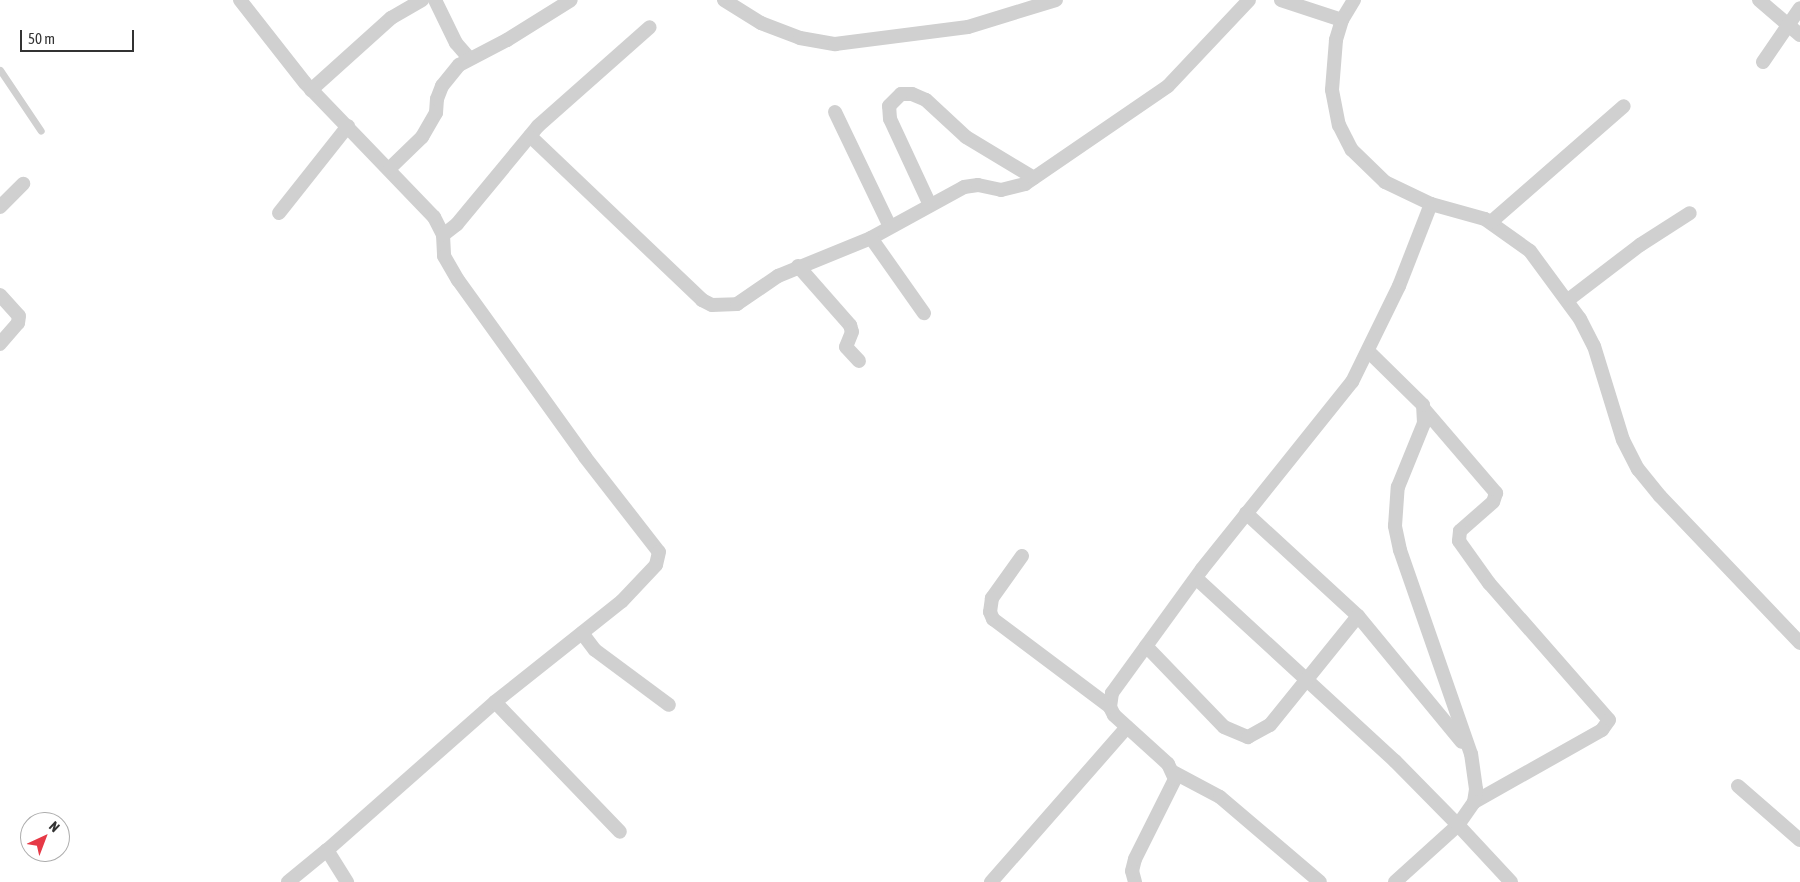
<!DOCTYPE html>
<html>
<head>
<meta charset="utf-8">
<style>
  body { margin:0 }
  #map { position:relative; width:1800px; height:882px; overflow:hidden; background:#fff; font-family:"Asap Condensed",sans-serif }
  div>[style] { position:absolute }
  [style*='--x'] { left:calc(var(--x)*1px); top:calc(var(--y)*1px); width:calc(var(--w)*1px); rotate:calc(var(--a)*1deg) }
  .service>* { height:7px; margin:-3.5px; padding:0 3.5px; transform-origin:3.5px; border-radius:3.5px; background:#d0d0d0 }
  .minor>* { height:14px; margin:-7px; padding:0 7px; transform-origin:7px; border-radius:7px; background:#d0d0d0 }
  span { translate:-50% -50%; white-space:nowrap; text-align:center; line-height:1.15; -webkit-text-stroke:5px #fff; paint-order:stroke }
  .north { position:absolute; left:20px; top:812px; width:50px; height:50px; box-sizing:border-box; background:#fff; border:1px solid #adadad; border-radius:50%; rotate:43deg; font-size:14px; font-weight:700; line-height:20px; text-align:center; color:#333 }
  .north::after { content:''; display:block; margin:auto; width:18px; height:22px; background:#e63946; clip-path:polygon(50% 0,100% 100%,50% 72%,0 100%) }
  .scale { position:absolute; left:20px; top:30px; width:114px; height:22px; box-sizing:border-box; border:2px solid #333; border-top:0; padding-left:6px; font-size:15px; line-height:18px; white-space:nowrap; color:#333; -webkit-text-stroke:4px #fff; paint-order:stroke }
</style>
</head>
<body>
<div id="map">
  <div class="service">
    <i style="--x:0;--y:70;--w:73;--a:56.1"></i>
  </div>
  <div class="minor">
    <i style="--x:240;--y:0;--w:105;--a:51.9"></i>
    <i style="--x:305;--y:83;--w:186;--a:46.1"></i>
    <i style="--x:434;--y:217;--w:20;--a:63"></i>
    <i style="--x:443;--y:235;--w:21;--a:87"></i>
    <i style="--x:444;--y:256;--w:28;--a:60"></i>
    <i style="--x:458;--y:280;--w:218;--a:54.3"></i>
    <i style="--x:585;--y:457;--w:120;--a:52.1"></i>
    <i style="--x:659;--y:552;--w:13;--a:103"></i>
    <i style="--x:656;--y:565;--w:50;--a:133.4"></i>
    <i style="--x:622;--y:601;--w:162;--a:141.5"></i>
    <i style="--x:495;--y:702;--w:224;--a:138.6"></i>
    <i style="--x:435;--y:0;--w:48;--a:64"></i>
    <i style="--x:456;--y:43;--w:20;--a:49"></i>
    <i style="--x:724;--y:0;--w:44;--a:31.9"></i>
    <i style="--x:761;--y:23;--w:42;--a:21"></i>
    <i style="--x:800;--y:38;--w:36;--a:10"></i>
    <i style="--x:835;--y:44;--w:134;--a:-7.3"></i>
    <i style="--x:968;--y:27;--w:92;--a:-17.1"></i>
    <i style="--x:1281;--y:0;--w:64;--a:18.2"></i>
    <i style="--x:1354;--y:0;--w:23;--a:121"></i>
    <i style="--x:1342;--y:20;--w:21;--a:107"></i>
    <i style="--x:1336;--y:40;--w:50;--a:94.6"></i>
    <i style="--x:1332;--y:90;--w:36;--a:79"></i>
    <i style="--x:1339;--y:125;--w:28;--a:63"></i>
    <i style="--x:1352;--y:150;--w:46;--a:44.1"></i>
    <i style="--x:1385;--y:182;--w:51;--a:25.6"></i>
    <i style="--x:1431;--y:204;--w:56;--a:15.5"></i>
    <i style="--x:1485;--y:219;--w:55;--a:35.4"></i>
    <i style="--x:1530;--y:251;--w:84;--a:53.7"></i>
    <i style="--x:1580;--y:319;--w:30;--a:63"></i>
    <i style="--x:1594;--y:346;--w:98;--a:72.9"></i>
    <i style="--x:1623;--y:440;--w:33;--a:63"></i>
    <i style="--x:1638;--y:469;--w:35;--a:51"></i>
    <i style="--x:1660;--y:496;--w:203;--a:46.4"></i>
    <i style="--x:1759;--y:0;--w:54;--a:40.5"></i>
    <i style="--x:1763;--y:62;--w:65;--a:-55.6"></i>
    <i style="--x:311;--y:90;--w:108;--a:-42"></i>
    <i style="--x:391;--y:18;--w:36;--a:-30"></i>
    <i style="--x:835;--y:112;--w:127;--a:64.4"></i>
    <i style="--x:530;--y:136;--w:238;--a:43.6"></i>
    <i style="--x:702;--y:300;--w:11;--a:27"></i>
    <i style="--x:712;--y:305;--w:25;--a:-2"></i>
    <i style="--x:737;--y:304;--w:50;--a:-34.3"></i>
    <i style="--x:778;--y:276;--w:100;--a:-22.2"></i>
    <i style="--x:871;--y:238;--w:106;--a:-28.7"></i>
    <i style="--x:964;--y:187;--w:14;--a:-8"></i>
    <i style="--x:978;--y:185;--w:24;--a:12"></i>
    <i style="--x:1001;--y:190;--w:25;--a:-14"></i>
    <i style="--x:1025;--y:184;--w:173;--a:-34.4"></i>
    <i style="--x:1168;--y:86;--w:118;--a:-46.7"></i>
    <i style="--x:390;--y:168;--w:45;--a:-44.1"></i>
    <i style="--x:422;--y:137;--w:28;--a:-60"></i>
    <i style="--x:436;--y:113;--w:14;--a:-86"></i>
    <i style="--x:437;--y:99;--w:14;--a:-69"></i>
    <i style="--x:442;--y:86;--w:27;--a:-51"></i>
    <i style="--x:459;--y:65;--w:54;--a:-27.5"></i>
    <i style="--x:507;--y:40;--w:75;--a:-32"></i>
    <i style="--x:930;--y:205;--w:95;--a:-114.9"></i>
    <i style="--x:890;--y:119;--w:13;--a:-94"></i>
    <i style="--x:889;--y:106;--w:17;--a:-45"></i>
    <i style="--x:901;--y:94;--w:11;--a:0"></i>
    <i style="--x:912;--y:94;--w:15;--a:23"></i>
    <i style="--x:926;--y:100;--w:54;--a:42.8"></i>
    <i style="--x:966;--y:137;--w:79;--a:31.1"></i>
    <i style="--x:0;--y:207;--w:33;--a:-45"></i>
    <i style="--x:279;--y:213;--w:111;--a:-51.6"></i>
    <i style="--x:1491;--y:222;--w:176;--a:-41.1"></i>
    <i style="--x:443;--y:235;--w:18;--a:-38"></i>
    <i style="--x:457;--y:224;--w:127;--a:-50.4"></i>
    <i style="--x:538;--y:126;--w:149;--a:-41.5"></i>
    <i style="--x:871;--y:238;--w:92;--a:54.8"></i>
    <i style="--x:798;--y:266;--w:79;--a:48.6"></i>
    <i style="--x:850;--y:325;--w:7;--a:74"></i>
    <i style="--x:852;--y:332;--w:16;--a:112"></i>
    <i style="--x:846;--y:347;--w:19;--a:47"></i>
    <i style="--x:0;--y:295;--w:28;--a:48"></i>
    <i style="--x:19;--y:316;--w:7;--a:98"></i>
    <i style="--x:18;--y:323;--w:28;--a:131"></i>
    <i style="--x:1568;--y:300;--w:91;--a:-37.4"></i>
    <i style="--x:1640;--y:245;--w:59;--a:-32.6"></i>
    <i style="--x:1424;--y:409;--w:111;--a:49.4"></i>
    <i style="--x:1496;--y:493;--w:9;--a:108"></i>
    <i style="--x:1493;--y:502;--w:44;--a:138.7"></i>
    <i style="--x:1460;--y:531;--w:10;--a:96"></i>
    <i style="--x:1459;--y:541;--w:52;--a:54.5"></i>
    <i style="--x:1489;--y:583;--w:182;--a:48.8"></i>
    <i style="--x:1609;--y:720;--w:12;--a:125"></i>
    <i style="--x:1602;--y:730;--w:147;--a:150.6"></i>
    <i style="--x:1246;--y:513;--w:152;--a:42.6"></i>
    <i style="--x:1358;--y:616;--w:163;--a:50.5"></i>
    <i style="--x:1022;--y:556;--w:52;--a:125.5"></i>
    <i style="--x:992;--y:598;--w:14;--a:98"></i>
    <i style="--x:990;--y:612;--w:8;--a:67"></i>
    <i style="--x:993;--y:619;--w:146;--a:36.9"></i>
    <i style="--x:1197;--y:579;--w:269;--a:42.6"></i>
    <i style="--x:1395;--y:761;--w:90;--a:45.5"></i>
    <i style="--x:1458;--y:825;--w:28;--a:-55"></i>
    <i style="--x:1474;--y:802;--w:13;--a:-81"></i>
    <i style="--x:1476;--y:789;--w:35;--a:-98"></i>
    <i style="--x:1471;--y:754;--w:216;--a:-109.2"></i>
    <i style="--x:1400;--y:550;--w:25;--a:-102"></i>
    <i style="--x:1395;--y:526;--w:39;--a:-86"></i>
    <i style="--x:1398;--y:487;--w:69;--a:-67.9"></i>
    <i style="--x:1424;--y:423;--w:18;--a:-93"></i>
    <i style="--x:1423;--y:405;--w:76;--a:-135.5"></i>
    <i style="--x:582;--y:633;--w:21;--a:53"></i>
    <i style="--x:595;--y:650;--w:92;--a:36.6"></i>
    <i style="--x:1146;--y:646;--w:112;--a:46.1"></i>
    <i style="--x:1224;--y:727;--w:26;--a:23"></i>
    <i style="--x:1248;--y:737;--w:25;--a:-29"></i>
    <i style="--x:1270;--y:725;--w:140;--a:-51.1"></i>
    <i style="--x:495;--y:702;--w:180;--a:46.1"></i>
    <i style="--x:1173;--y:772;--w:53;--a:28"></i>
    <i style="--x:1220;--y:797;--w:131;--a:40.4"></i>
    <i style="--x:1738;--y:786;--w:82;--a:41.1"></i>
    <i style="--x:288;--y:882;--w:50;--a:-39.4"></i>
    <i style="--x:327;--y:850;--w:38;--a:58"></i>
    <i style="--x:991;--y:882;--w:206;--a:-48.7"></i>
    <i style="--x:1135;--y:882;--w:11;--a:-105"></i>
    <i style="--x:1132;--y:871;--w:12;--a:-76"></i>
    <i style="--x:1135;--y:859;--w:89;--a:-63.4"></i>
    <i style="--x:1175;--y:779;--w:17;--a:-115"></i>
    <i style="--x:1168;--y:764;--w:73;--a:-137.8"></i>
    <i style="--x:1114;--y:715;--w:9;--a:-117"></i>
    <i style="--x:1110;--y:707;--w:14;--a:-82"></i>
    <i style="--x:1112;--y:693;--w:153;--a:-54"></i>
    <i style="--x:1202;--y:569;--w:240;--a:-51.3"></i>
    <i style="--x:1352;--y:382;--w:107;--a:-63.9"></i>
    <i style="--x:1399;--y:286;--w:88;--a:-68.7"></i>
    <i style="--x:1395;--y:882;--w:85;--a:-42.1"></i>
    <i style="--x:1458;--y:825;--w:78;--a:47.1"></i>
  </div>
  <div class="north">N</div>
  <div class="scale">50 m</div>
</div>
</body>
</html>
